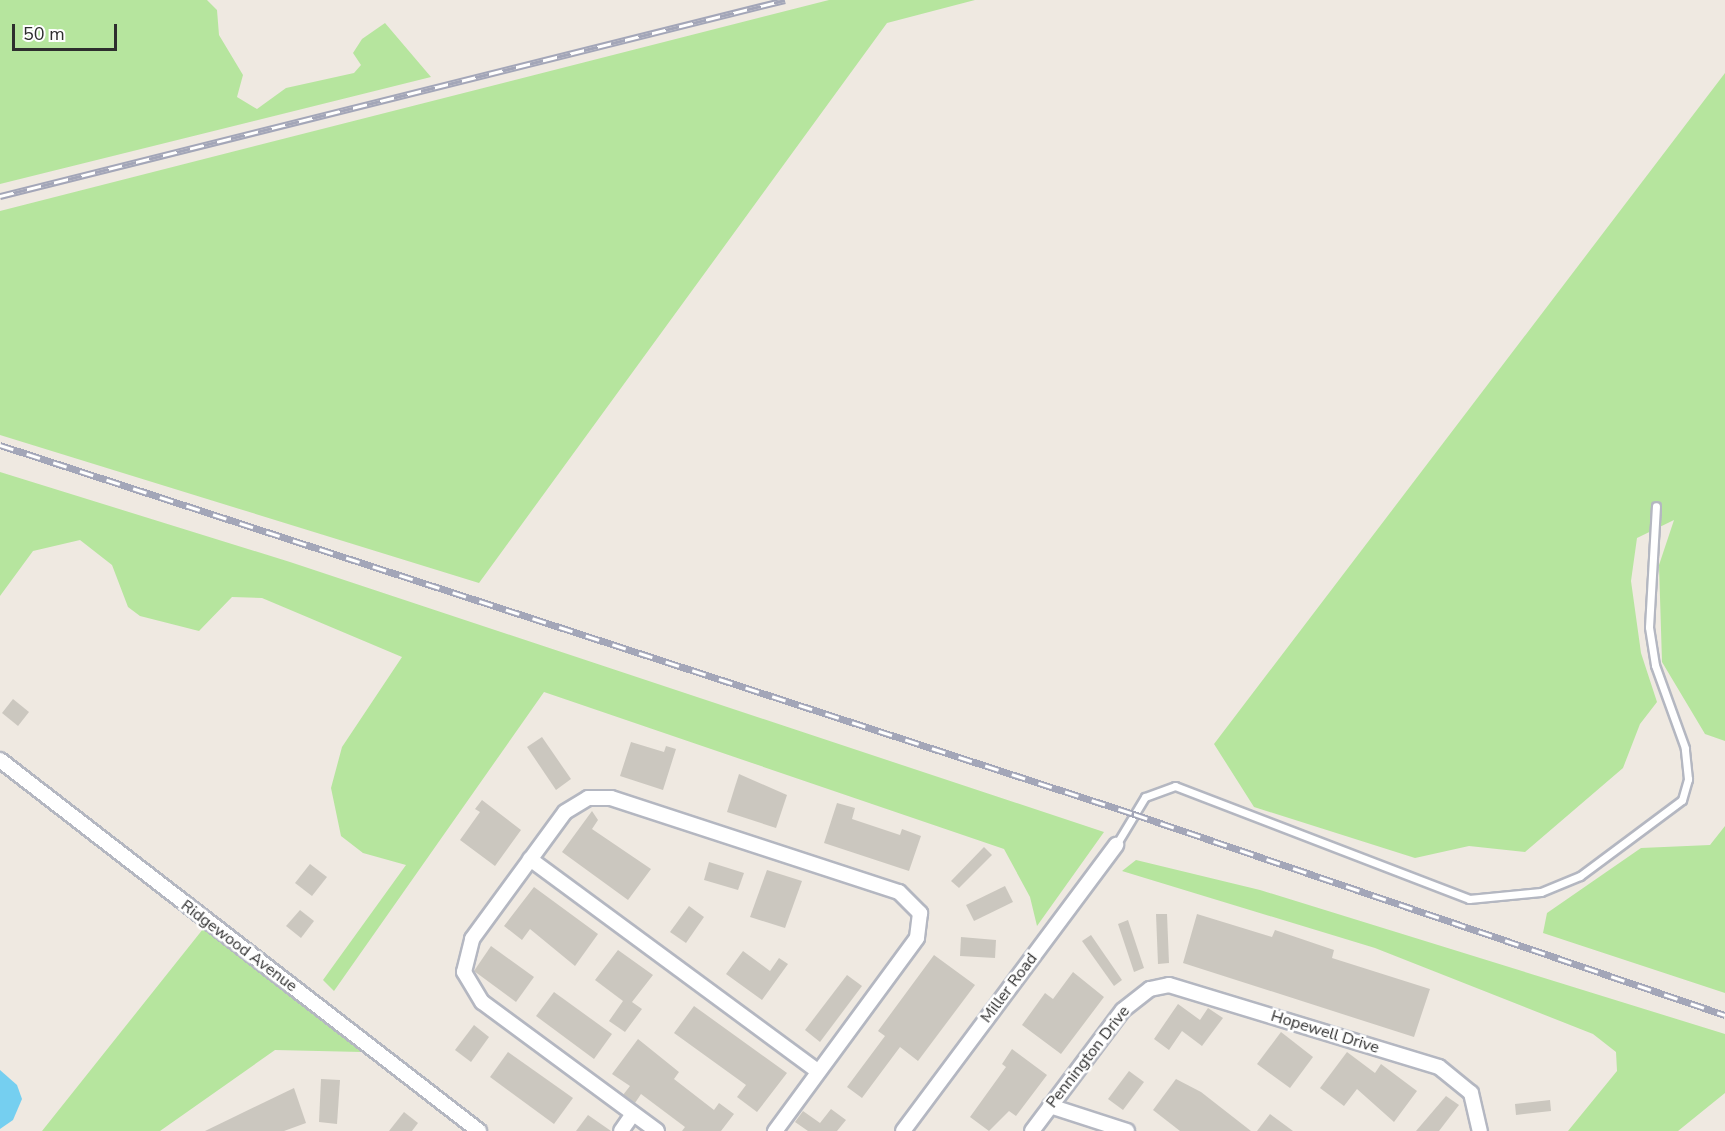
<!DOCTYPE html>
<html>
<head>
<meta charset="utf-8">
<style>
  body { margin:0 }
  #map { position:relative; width:1725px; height:1131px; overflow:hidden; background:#efe9e1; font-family:"Nunito Sans",sans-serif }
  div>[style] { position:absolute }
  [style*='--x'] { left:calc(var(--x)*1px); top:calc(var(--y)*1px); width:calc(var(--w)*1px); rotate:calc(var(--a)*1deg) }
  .green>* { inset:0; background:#b6e59e }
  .water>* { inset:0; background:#75cff0 }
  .building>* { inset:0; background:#cbc7bf }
  .roads { filter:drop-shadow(2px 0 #b4b7c1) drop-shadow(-2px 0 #b4b7c1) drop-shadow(0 2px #b4b7c1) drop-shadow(0 -2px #b4b7c1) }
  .lane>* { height:7px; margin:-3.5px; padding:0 3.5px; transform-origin:3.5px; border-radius:3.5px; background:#fff }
  .street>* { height:14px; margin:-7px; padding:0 7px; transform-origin:7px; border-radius:7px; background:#fff }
  .rail>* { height:7px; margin-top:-3.5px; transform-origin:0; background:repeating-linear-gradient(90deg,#fff 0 14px,#a3a6b8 0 28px); box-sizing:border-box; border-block:2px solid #a3a6b8 }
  span { translate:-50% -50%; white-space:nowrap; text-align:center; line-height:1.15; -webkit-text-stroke:5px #fff; paint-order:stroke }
  .street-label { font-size:16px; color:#2e2e2e }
  .scale { position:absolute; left:12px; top:24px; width:105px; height:27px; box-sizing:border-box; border:3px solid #2e2e2e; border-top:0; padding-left:8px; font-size:18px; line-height:21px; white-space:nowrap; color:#2e2e2e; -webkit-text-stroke:4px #fff; paint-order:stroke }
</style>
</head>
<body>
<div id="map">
  <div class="green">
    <i style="clip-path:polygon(0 0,207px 0,217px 10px,219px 35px,243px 75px,237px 97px,257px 109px,286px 88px,354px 73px,361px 65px,353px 53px,362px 39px,385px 23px,431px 77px,0 184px)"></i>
    <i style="clip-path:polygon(829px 0,975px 0,887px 23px,479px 583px,0 435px,0 211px)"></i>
    <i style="clip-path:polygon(1725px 73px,1725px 741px,1705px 734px,1662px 662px,1659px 565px,1674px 520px,1637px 538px,1631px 581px,1641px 653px,1657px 702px,1640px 724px,1623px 768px,1525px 852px,1469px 846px,1415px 858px,1254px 807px,1214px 744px)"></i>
    <i style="clip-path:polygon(0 472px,290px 562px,1104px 832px,1037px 926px,1030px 897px,1004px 849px,544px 692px,334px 991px,323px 980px,406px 865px,363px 853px,341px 836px,331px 788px,342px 747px,402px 657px,262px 598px,232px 597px,199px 631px,140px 616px,128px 607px,112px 565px,80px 540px,33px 551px,0 596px)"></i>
    <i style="clip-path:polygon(1725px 826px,1725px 993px,1543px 933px,1547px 913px,1641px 848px,1710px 845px)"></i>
    <i style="clip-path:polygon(1136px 860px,1260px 890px,1725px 1034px,1725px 1093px,1678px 1131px,1568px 1131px,1617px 1071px,1616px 1052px,1593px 1034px,1375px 948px,1122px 871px)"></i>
    <i style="clip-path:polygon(203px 929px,362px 1052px,275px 1050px,160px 1131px,42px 1131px)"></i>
  </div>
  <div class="water">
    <i style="clip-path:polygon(0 1070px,17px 1085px,22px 1099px,13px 1120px,0 1129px)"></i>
  </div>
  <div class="building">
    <i style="clip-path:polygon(13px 699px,29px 712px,18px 726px,2px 713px)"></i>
    <i style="clip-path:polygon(542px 737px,571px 779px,556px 790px,527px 747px)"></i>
    <i style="clip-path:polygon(631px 742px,664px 752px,666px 746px,676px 749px,663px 790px,620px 776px)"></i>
    <i style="clip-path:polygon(739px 774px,787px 795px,776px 828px,727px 812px)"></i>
    <i style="clip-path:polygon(482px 800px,521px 830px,495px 866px,460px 840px,480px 812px,475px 809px)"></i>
    <i style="clip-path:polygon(837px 803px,855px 808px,852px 819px,900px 835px,902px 829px,921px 836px,909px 871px,824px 843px)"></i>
    <i style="clip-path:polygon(592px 811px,598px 820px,592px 829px,651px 869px,628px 900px,562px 852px)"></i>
    <i style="clip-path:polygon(984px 847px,992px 855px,959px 888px,951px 881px)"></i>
    <i style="clip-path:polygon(709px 862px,744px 873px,738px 890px,704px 880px)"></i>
    <i style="clip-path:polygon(310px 864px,327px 877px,312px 896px,295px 883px)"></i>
    <i style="clip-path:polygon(767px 870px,802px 881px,785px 928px,750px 917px)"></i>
    <i style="clip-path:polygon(1005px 886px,1013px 902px,974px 921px,966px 905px)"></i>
    <i style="clip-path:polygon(534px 887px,598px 934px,575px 966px,530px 929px,522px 940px,504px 926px)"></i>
    <i style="clip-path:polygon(689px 906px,704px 917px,686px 943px,670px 932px)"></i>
    <i style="clip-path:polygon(300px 910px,314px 921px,301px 938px,286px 926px)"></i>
    <i style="clip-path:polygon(1156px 914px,1167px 914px,1169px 963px,1158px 964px)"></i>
    <i style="clip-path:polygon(1197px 914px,1272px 937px,1275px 930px,1334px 950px,1332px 958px,1430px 989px,1414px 1037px,1183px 963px)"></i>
    <i style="clip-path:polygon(1128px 920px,1144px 968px,1134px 972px,1118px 924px)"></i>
    <i style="clip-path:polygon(1091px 935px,1122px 980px,1114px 986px,1082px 941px)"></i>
    <i style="clip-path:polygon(961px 937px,996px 940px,995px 958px,960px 956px)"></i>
    <i style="clip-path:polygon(491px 946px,534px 977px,516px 1002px,474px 971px)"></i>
    <i style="clip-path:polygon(618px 950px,653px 975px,632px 1002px,642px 1009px,625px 1032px,609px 1021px,623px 1001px,595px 980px)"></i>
    <i style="clip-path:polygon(743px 951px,770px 971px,779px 958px,788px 964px,762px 1000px,726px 974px)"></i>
    <i style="clip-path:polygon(934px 955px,975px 985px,918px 1061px,900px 1047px,862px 1098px,847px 1087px,885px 1036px,878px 1031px)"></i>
    <i style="clip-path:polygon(1073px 972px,1104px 997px,1061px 1054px,1022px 1025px,1045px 993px,1053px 999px)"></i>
    <i style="clip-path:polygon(847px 975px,862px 986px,820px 1042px,805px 1030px)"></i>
    <i style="clip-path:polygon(554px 992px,612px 1034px,594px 1059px,536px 1016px)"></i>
    <i style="clip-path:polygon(1178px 1004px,1200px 1020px,1208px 1008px,1223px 1018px,1202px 1046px,1182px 1031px,1169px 1050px,1154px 1039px)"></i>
    <i style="clip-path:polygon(694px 1006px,787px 1073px,757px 1112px,737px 1097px,746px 1085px,674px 1033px)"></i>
    <i style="clip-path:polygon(474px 1025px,489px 1037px,471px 1062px,455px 1050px)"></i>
    <i style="clip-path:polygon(1281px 1032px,1313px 1057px,1290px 1088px,1257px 1064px)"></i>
    <i style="clip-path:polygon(638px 1039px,679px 1072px,674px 1079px,714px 1110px,719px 1103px,734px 1114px,721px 1131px,682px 1131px,685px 1127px,641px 1094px,635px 1103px,623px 1095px,630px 1086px,612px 1074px)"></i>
    <i style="clip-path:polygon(1012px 1049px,1047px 1075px,1016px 1116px,1009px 1111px,989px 1131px,970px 1117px,1006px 1067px,1002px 1064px)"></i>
    <i style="clip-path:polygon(508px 1052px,573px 1098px,554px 1124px,490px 1077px)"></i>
    <i style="clip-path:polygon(1347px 1052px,1375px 1073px,1381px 1064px,1417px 1091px,1394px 1122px,1357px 1089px,1344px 1106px,1320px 1088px)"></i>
    <i style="clip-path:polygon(1129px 1071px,1144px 1082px,1123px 1110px,1108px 1099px)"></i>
    <i style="clip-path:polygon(321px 1079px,340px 1080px,337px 1124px,319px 1122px)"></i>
    <i style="clip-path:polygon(1176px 1079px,1201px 1092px,1251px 1131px,1180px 1131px,1153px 1110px)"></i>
    <i style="clip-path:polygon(294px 1088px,306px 1123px,284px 1131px,205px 1131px)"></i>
    <i style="clip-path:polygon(1446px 1096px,1459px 1105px,1439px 1131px,1416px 1131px)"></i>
    <i style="clip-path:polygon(1550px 1100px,1551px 1111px,1516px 1115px,1515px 1104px)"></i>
    <i style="clip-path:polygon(831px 1109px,846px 1120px,837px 1131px,808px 1131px,795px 1122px,803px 1111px,820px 1123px)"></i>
    <i style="clip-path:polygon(404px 1112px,418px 1123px,412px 1131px,389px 1131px)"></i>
    <i style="clip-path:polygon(1270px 1114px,1293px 1131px,1257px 1131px)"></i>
    <i style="clip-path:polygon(588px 1115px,611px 1131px,576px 1131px)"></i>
  </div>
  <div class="roads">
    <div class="lane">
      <i style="--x:1116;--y:845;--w:56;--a:-58.9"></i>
      <i style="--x:1145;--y:797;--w:32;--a:-20"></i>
      <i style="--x:1175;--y:786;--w:315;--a:21"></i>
      <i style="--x:1469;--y:899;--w:72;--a:-5.6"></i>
      <i style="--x:1541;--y:892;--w:42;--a:-22.3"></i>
      <i style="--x:1580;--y:876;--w:127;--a:-36.7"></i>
      <i style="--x:1682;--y:800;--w:22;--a:-74"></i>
      <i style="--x:1688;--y:779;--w:31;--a:-96"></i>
      <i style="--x:1685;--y:748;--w:88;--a:-109.9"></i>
      <i style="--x:1655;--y:665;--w:38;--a:-99"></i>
      <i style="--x:1649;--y:627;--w:121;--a:-86.7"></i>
    </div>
    <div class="street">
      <i style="--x:0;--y:760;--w:606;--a:37.76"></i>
      <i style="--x:530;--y:859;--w:358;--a:36.4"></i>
      <i style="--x:1050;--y:1106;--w:81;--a:18"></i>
      <i style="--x:621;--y:1131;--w:21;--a:-55"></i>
      <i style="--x:657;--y:1131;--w:217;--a:-143.6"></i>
      <i style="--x:482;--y:1002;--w:35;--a:-121"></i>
      <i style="--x:464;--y:972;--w:34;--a:-76"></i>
      <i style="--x:472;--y:939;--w:157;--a:-53.8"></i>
      <i style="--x:565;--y:812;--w:27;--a:-31"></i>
      <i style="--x:588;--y:798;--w:23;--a:0"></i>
      <i style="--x:611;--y:798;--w:303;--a:18.1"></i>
      <i style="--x:899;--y:892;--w:30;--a:45"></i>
      <i style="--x:920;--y:913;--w:25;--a:97"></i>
      <i style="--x:917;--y:938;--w:240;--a:126.3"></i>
      <i style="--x:903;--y:1131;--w:357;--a:-53.3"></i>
      <i style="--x:1032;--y:1131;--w:151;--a:-53.1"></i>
      <i style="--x:1123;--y:1010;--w:34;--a:-38"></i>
      <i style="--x:1150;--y:989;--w:19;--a:-12"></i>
      <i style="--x:1169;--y:985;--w:282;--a:16.9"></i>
      <i style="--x:1439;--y:1067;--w:41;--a:39.1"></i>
      <i style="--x:1471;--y:1093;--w:39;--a:77"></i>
    </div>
  </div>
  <div class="rail">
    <i style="--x:0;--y:196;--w:809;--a:-14.02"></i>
    <i style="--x:0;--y:445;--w:1193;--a:18.02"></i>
    <i style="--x:1134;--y:814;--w:624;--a:18.78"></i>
  </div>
  <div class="street-label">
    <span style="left:239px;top:946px;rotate:37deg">Ridgewood Avenue</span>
    <span style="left:1009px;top:988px;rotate:-53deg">Miller Road</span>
    <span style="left:1325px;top:1032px;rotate:17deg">Hopewell Drive</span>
    <span style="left:1088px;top:1057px;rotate:-52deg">Pennington Drive</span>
  </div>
  <div class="scale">50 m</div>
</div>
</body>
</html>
